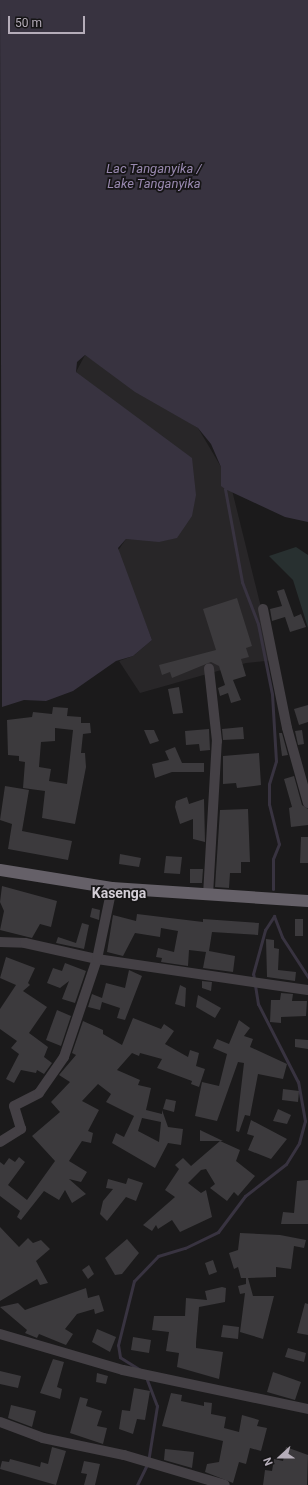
<!DOCTYPE html>
<html>
<head>
<meta charset="utf-8">
<style>
  body { margin:0 }
  #map { position:relative; width:308px; height:1485px; overflow:hidden; background:#1b1a1b; font-family:Roboto,sans-serif }
  div>[style] { position:absolute }
  [style*='--x'] { left:calc(var(--x)*1px); top:calc(var(--y)*1px); width:calc(var(--w)*1px); rotate:calc(var(--a)*1deg) }
  .built>* { inset:0; background:#282628 }
  .green>* { inset:0; background:#283030 }
  .water>* { inset:0; background:#383340 }
  .stream>* { height:3px; margin:-1.5px; padding:0 1.5px; transform-origin:1.5px; border-radius:1.5px; background:#383340 }
  .building>* { inset:0; background:#3c3a3d }
  .minor>* { height:10px; margin:-5px; padding:0 5px; transform-origin:5px; border-radius:5px; background:#444045 }
  .trunk>* { height:12px; margin:-6px; padding:0 6px; transform-origin:6px; border-radius:6px; background:#656068 }
  span { translate:-50% -50%; white-space:nowrap; text-align:center; line-height:1.15; -webkit-text-stroke:3.5px #161516; paint-order:stroke }
  .water-label { font-size:13px; color:#9989b0; font-style:italic }
  .quarter-label { font-size:14px; color:#d3ced6; font-weight:700 }
  .north { position:absolute; left:260px; top:1437px; width:40px; height:40px; -webkit-text-stroke:3px #161516; paint-order:stroke; rotate:249deg; font-size:11px; font-weight:700; line-height:16px; text-align:center; color:#b5adb9 }
  .north::after { content:''; display:block; margin:auto; width:14px; height:18px; background:#b5adb9; clip-path:polygon(50% 0,100% 100%,50% 72%,0 100%) }
  .scale { position:absolute; left:8px; top:16px; width:77px; height:18px; box-sizing:border-box; border:2px solid #b5adb9; border-top:0; padding-left:5px; font-size:12px; line-height:14px; white-space:nowrap; color:#b5adb9; -webkit-text-stroke:3px #161516; paint-order:stroke }
</style>
</head>
<body>
<div id="map">
  <div class="built">
    <i style="clip-path:polygon(85px 355px,198px 428px,230px 482px,274px 660px,246px 663px,140px 693px,119px 661px,133px 656px,152px 640px,117px 552px,126px 539px,169px 540px,76px 372px)"></i>
  </div>
  <div class="green">
    <i style="clip-path:polygon(296px 547px,308px 555px,308px 628px,293px 580px,269px 556px)"></i>
  </div>
  <div class="water">
    <i style="clip-path:polygon(0 0,308px 0,308px 522px,285px 517px,225px 489px,221px 486px,221px 467px,211px 444px,198px 428px,135px 392px,85px 355px,77px 362px,76px 372px,192px 458px,196px 495px,192px 516px,177px 538px,159px 542px,126px 539px,118px 548px,152px 640px,133px 656px,116px 661px,73px 691px,46px 701px,24px 700px,2px 707px)"></i>
  </div>
  <div class="stream">
    <i style="--x:225;--y:489;--w:95;--a:79.6"></i>
    <i style="--x:242;--y:582;--w:45;--a:69.1"></i>
    <i style="--x:258;--y:624;--w:71;--a:78.7"></i>
    <i style="--x:272;--y:694;--w:67;--a:86.6"></i>
    <i style="--x:276;--y:761;--w:24;--a:107"></i>
    <i style="--x:269;--y:784;--w:20;--a:90"></i>
    <i style="--x:269;--y:804;--w:41;--a:76"></i>
    <i style="--x:279;--y:844;--w:16;--a:112"></i>
    <i style="--x:273;--y:859;--w:30;--a:90"></i>
    <i style="--x:274;--y:916;--w:22;--a:69"></i>
    <i style="--x:282;--y:937;--w:48;--a:57"></i>
    <i style="--x:142;--y:1371;--w:26;--a:-148"></i>
    <i style="--x:120;--y:1357;--w:12;--a:-99"></i>
    <i style="--x:118;--y:1345;--w:66;--a:-76"></i>
    <i style="--x:134;--y:1281;--w:35;--a:-46"></i>
    <i style="--x:158;--y:1256;--w:28;--a:-17"></i>
    <i style="--x:185;--y:1248;--w:37;--a:-26"></i>
    <i style="--x:218;--y:1232;--w:45;--a:-53.1"></i>
    <i style="--x:245;--y:1196;--w:52;--a:-38"></i>
    <i style="--x:286;--y:1164;--w:25;--a:-58"></i>
    <i style="--x:299;--y:1143;--w:23;--a:-75"></i>
    <i style="--x:305;--y:1121;--w:40;--a:-100"></i>
    <i style="--x:298;--y:1082;--w:88;--a:-117.1"></i>
    <i style="--x:258;--y:1004;--w:30;--a:-99"></i>
    <i style="--x:253;--y:974;--w:46;--a:-74.7"></i>
    <i style="--x:265;--y:930;--w:17;--a:-57"></i>
    <i style="--x:137;--y:1485;--w:25;--a:-64"></i>
    <i style="--x:148;--y:1462;--w:57;--a:-80.9"></i>
    <i style="--x:157;--y:1406;--w:31;--a:-111"></i>
  </div>
  <div class="building">
    <i style="clip-path:polygon(284px 589px,294px 617px,301px 614px,306px 627px,290px 632px,285px 617px,272px 621px,270px 609px,282px 606px,277px 591px)"></i>
    <i style="clip-path:polygon(237px 598px,252px 646px,246px 648px,249px 657px,241px 659px,246px 676px,233px 680px,241px 700px,231px 703px,228px 693px,220px 696px,218px 688px,225px 685px,219px 666px,211px 662px,172px 678px,170px 672px,162px 675px,159px 665px,216px 650px,203px 609px)"></i>
    <i style="clip-path:polygon(179px 687px,183px 713px,173px 714px,168px 689px)"></i>
    <i style="clip-path:polygon(308px 705px,308px 722px,299px 725px,294px 709px)"></i>
    <i style="clip-path:polygon(evenodd,53px 707px,68px 708px,67px 716px,81px 717px,81px 723px,90px 723px,91px 733px,83px 734px,81px 753px,85px 753px,86px 767px,75px 824px,42px 818px,45px 791px,23px 788px,25px 762px,19px 761px,19px 756px,8px 755px,7px 720px,32px 717px,33px 712px,52px 714px,53px 707px,55px 728px,73px 730px,67px 784px,49px 781px,51px 769px,39px 767px,41px 742px,55px 741px,55px 728px)"></i>
    <i style="clip-path:polygon(243px 727px,244px 739px,223px 740px,222px 729px)"></i>
    <i style="clip-path:polygon(209px 729px,210px 750px,200px 751px,199px 744px,186px 745px,185px 731px)"></i>
    <i style="clip-path:polygon(144px 730px,154px 730px,159px 741px,150px 744px)"></i>
    <i style="clip-path:polygon(302px 730px,304px 744px,298px 745px,295px 731px)"></i>
    <i style="clip-path:polygon(279px 733px,282px 733px,288px 755px,282px 756px)"></i>
    <i style="clip-path:polygon(175px 747px,182px 763px,204px 763px,204px 772px,172px 772px,155px 778px,152px 764px,169px 760px,165px 751px)"></i>
    <i style="clip-path:polygon(259px 753px,261px 785px,237px 788px,236px 783px,223px 784px,223px 756px)"></i>
    <i style="clip-path:polygon(294px 776px,302px 805px,308px 809px,308px 825px,291px 827px,289px 808px,292px 807px,284px 779px)"></i>
    <i style="clip-path:polygon(5px 786px,29px 790px,22px 831px,72px 841px,68px 860px,8px 849px,12px 824px,0 820px)"></i>
    <i style="clip-path:polygon(187px 797px,189px 804px,204px 799px,205px 842px,193px 839px,193px 819px,180px 824px,175px 807px,176px 801px)"></i>
    <i style="clip-path:polygon(248px 809px,250px 862px,241px 862px,241px 873px,230px 873px,229px 888px,215px 887px,220px 810px)"></i>
    <i style="clip-path:polygon(301px 837px,308px 837px,308px 863px,300px 863px)"></i>
    <i style="clip-path:polygon(120px 854px,141px 858px,139px 867px,119px 864px)"></i>
    <i style="clip-path:polygon(166px 856px,182px 857px,180px 874px,164px 873px)"></i>
    <i style="clip-path:polygon(190px 869px,203px 869px,202px 883px,190px 883px)"></i>
    <i style="clip-path:polygon(2px 886px,57px 901px,51px 927px,40px 924px,32px 938px,0 930px,4px 911px,0 902px)"></i>
    <i style="clip-path:polygon(92px 908px,100px 910px,99px 920px,90px 917px)"></i>
    <i style="clip-path:polygon(137px 914px,203px 922px,203px 919px,259px 923px,258px 935px,212px 932px,209px 951px,235px 956px,233px 972px,203px 968px,206px 952px,189px 950px,188px 966px,161px 962px,162px 958px,156px 957px,158px 948px,174px 952px,178px 931px,161px 928px,160px 937px,135px 933px,123px 956px,107px 952px,113px 915px,136px 921px)"></i>
    <i style="clip-path:polygon(295px 919px,303px 919px,303px 936px,295px 936px)"></i>
    <i style="clip-path:polygon(82px 923px,89px 925px,84px 949px,56px 943px,58px 937px,76px 943px)"></i>
    <i style="clip-path:polygon(266px 939px,274px 940px,274px 948px,279px 949px,278px 970px,296px 972px,295px 981px,267px 977px)"></i>
    <i style="clip-path:polygon(6px 957px,35px 968px,28px 983px,30px 985px,23px 991px,47px 1007px,29px 1033px,48px 1047px,44px 1057px,52px 1063px,44px 1074px,37px 1070px,36px 1073px,21px 1070px,14px 1083px,6px 1079px,19px 1054px,11px 1048px,17px 1041px,0 1029px,0 1009px,16px 985px,0 978px)"></i>
    <i style="clip-path:polygon(65px 963px,86px 971px,75px 1003px,62px 999px,69px 981px,60px 988px,47px 983px,53px 968px,62px 971px)"></i>
    <i style="clip-path:polygon(129px 970px,142px 976px,125px 1020px,117px 1018px,120px 1008px,102px 1002px,100px 1010px,88px 1007px,92px 994px,102px 998px,106px 983px,125px 988px)"></i>
    <i style="clip-path:polygon(202px 981px,212px 982px,211px 991px,202px 988px)"></i>
    <i style="clip-path:polygon(180px 985px,186px 988px,185px 1007px,175px 1004px)"></i>
    <i style="clip-path:polygon(281px 993px,293px 994px,292px 1001px,307px 1001px,306px 1016px,281px 1017px,281px 1023px,270px 1022px,271px 1000px,280px 1000px)"></i>
    <i style="clip-path:polygon(198px 995px,221px 1008px,215px 1018px,196px 1007px)"></i>
    <i style="clip-path:polygon(57px 1010px,71px 1016px,61px 1046px,46px 1040px)"></i>
    <i style="clip-path:polygon(evenodd,133px 1018px,161px 1029px,164px 1024px,174px 1031px,165px 1044px,188px 1057px,190px 1050px,199px 1053px,196px 1066px,205px 1069px,199px 1087px,191px 1084px,192px 1081px,157px 1068px,162px 1059px,140px 1053px,139px 1056px,132px 1053px,117px 1070px,140px 1080px,138px 1085px,151px 1088px,146px 1110px,162px 1114px,162px 1110px,168px 1127px,183px 1129px,181px 1145px,168px 1143px,155px 1168px,112px 1143px,116px 1133px,124px 1137px,134px 1116px,106px 1102px,111px 1094px,98px 1084px,82px 1101px,99px 1110px,88px 1131px,93px 1133px,91px 1143px,82px 1141px,69px 1161px,87px 1172px,81px 1182px,69px 1179px,86px 1194px,72px 1203px,65px 1190px,59px 1200px,44px 1191px,21px 1220px,17px 1217px,20px 1211px,0 1196px,0 1162px,4px 1165px,9px 1158px,15px 1162px,19px 1157px,25px 1162px,8px 1185px,27px 1200px,55px 1161px,32px 1136px,60px 1112px,51px 1102px,70px 1082px,59px 1075px,76px 1055px,72px 1053px,83px 1021px,103px 1030px,103px 1034px,122px 1045px,133px 1018px,142px 1118px,161px 1122px,159px 1142px,138px 1131px,142px 1118px)"></i>
    <i style="clip-path:polygon(239px 1020px,250px 1028px,244px 1036px,253px 1039px,250px 1047px,287px 1064px,283px 1079px,258px 1074px,250px 1116px,245px 1115px,239px 1132px,236px 1131px,244px 1063px,238px 1062px,217px 1121px,195px 1116px,202px 1082px,219px 1086px,227px 1054px,213px 1048px,217px 1039px,229px 1044px)"></i>
    <i style="clip-path:polygon(295px 1039px,308px 1040px,308px 1049px,295px 1047px)"></i>
    <i style="clip-path:polygon(283px 1089px,299px 1091px,298px 1102px,282px 1100px)"></i>
    <i style="clip-path:polygon(166px 1099px,176px 1101px,174px 1112px,163px 1109px)"></i>
    <i style="clip-path:polygon(278px 1109px,291px 1115px,287px 1124px,273px 1121px)"></i>
    <i style="clip-path:polygon(251px 1120px,287px 1139px,271px 1159px,248px 1150px,254px 1136px,247px 1134px)"></i>
    <i style="clip-path:polygon(200px 1130px,223px 1141px,200px 1141px)"></i>
    <i style="clip-path:polygon(220px 1141px,240px 1150px,236px 1161px,255px 1176px,238px 1196px,234px 1192px,227px 1201px,210px 1188px,215px 1184px,206px 1169px,201px 1170px,188px 1183px,201px 1193px,206px 1190px,212px 1217px,180px 1232px,172px 1220px,158px 1229px,156px 1225px,152px 1231px,143px 1225px,175px 1197px,165px 1190px,179px 1169px,175px 1165px,183px 1158px,191px 1166px)"></i>
    <i style="clip-path:polygon(128px 1178px,143px 1183px,136px 1201px,126px 1197px,107px 1221px,100px 1214px,103px 1201px,113px 1189px,106px 1188px,108px 1179px,126px 1184px)"></i>
    <i style="clip-path:polygon(308px 1180px,308px 1224px,281px 1224px,283px 1212px,294px 1213px,297px 1181px)"></i>
    <i style="clip-path:polygon(0 1227px,19px 1247px,28px 1238px,33px 1243px,41px 1240px,50px 1249px,36px 1261px,48px 1283px,40px 1285px,37px 1279px,0 1301px)"></i>
    <i style="clip-path:polygon(240px 1233px,280px 1235px,306px 1240px,304px 1248px,294px 1246px,291px 1269px,276px 1267px,276px 1277px,248px 1278px,253px 1296px,274px 1296px,263px 1339px,240px 1332px,245px 1293px,240px 1294px,238px 1286px,246px 1284px,246px 1278px,241px 1278px,238px 1267px,234px 1269px,229px 1253px,238px 1250px)"></i>
    <i style="clip-path:polygon(127px 1239px,139px 1253px,122px 1274px,115px 1275px,105px 1258px)"></i>
    <i style="clip-path:polygon(213px 1260px,217px 1272px,209px 1275px,205px 1263px)"></i>
    <i style="clip-path:polygon(89px 1265px,94px 1274px,88px 1279px,82px 1270px)"></i>
    <i style="clip-path:polygon(222px 1287px,226px 1288px,225px 1302px,199px 1307px,196px 1343px,196px 1348px,223px 1352px,219px 1379px,177px 1367px,179px 1353px,166px 1351px,169px 1332px,152px 1330px,154px 1316px,185px 1316px,186px 1298px,207px 1300px,205px 1291px)"></i>
    <i style="clip-path:polygon(86px 1288px,88px 1298px,99px 1295px,104px 1311px,95px 1314px,94px 1309px,77px 1314px,65px 1329px,73px 1334px,66px 1345px,39px 1334px,37px 1338px,25px 1333px,27px 1330px,0 1307px,18px 1303px,25px 1310px)"></i>
    <i style="clip-path:polygon(305px 1303px,308px 1304px,308px 1335px,297px 1333px)"></i>
    <i style="clip-path:polygon(223px 1325px,239px 1327px,238px 1339px,221px 1337px)"></i>
    <i style="clip-path:polygon(97px 1329px,116px 1337px,110px 1352px,92px 1342px)"></i>
    <i style="clip-path:polygon(133px 1337px,151px 1340px,149px 1353px,131px 1350px)"></i>
    <i style="clip-path:polygon(288px 1348px,306px 1353px,304px 1362px,285px 1357px)"></i>
    <i style="clip-path:polygon(53px 1359px,64px 1362px,57px 1387px,62px 1389px,60px 1399px,40px 1393px)"></i>
    <i style="clip-path:polygon(0 1371px,21px 1376px,18px 1388px,0 1384px)"></i>
    <i style="clip-path:polygon(273px 1372px,301px 1382px,295px 1400px,267px 1392px)"></i>
    <i style="clip-path:polygon(97px 1373px,108px 1376px,106px 1384px,96px 1382px)"></i>
    <i style="clip-path:polygon(134px 1388px,150px 1391px,145px 1420px,137px 1419px,133px 1434px,119px 1429px,122px 1410px,130px 1411px)"></i>
    <i style="clip-path:polygon(171px 1393px,182px 1395px,181px 1401px,204px 1406px,204px 1402px,212px 1403px,211px 1414px,226px 1417px,224px 1428px,239px 1432px,242px 1415px,259px 1420px,257px 1426px,267px 1428px,261px 1451px,250px 1448px,246px 1464px,239px 1462px,233px 1483px,205px 1472px,207px 1464px,219px 1462px,223px 1441px,162px 1426px)"></i>
    <i style="clip-path:polygon(80px 1397px,88px 1399px,86px 1406px,102px 1411px,97px 1426px,107px 1428px,103px 1444px,70px 1433px)"></i>
    <i style="clip-path:polygon(11px 1405px,36px 1411px,32px 1427px,8px 1418px)"></i>
    <i style="clip-path:polygon(52px 1447px,66px 1451px,56px 1485px,0 1469px,2px 1461px,9px 1462px,10px 1459px,40px 1467px,41px 1462px,48px 1464px)"></i>
    <i style="clip-path:polygon(286px 1447px,308px 1455px,307px 1485px,263px 1485px,265px 1470px,272px 1471px,274px 1459px,283px 1461px)"></i>
    <i style="clip-path:polygon(165px 1449px,194px 1452px,192px 1468px,164px 1460px)"></i>
    <i style="clip-path:polygon(84px 1461px,100px 1464px,95px 1485px,84px 1485px,87px 1474px,81px 1473px)"></i>
  </div>
  <div class="minor">
    <i style="--x:263;--y:609;--w:121;--a:78.6"></i>
    <i style="--x:287;--y:728;--w:78;--a:74.4"></i>
    <i style="--x:208;--y:895;--w:154;--a:-86.7"></i>
    <i style="--x:217;--y:741;--w:73;--a:-96.3"></i>
    <i style="--x:0;--y:942;--w:25;--a:2"></i>
    <i style="--x:25;--y:943;--w:74;--a:12.5"></i>
    <i style="--x:97;--y:959;--w:213;--a:8.4"></i>
    <i style="--x:0;--y:1142;--w:25;--a:-32"></i>
    <i style="--x:21;--y:1129;--w:24;--a:-107"></i>
    <i style="--x:14;--y:1106;--w:28;--a:-27"></i>
    <i style="--x:39;--y:1093;--w:44;--a:-55.2"></i>
    <i style="--x:64;--y:1057;--w:103;--a:-71.4"></i>
    <i style="--x:97;--y:959;--w:73;--a:-78.1"></i>
    <i style="--x:0;--y:1334;--w:128;--a:16.3"></i>
    <i style="--x:123;--y:1370;--w:189;--a:11.9"></i>
    <i style="--x:0;--y:1422;--w:46;--a:20.4"></i>
    <i style="--x:43;--y:1438;--w:83;--a:11.9"></i>
    <i style="--x:124;--y:1455;--w:105;--a:16.5"></i>
  </div>
  <div class="trunk">
    <i style="--x:0;--y:870;--w:113;--a:9.1"></i>
    <i style="--x:112;--y:888;--w:196;--a:3.8"></i>
  </div>
  <div class="water-label">
    <span style="left:154px;top:177px">Lac Tanganyika /<br>Lake Tanganyika</span>
  </div>
  <div class="quarter-label">
    <span style="left:119px;top:893px">Kasenga</span>
  </div>
  <div class="north">N</div>
  <div class="scale">50 m</div>
</div>
</body>
</html>
